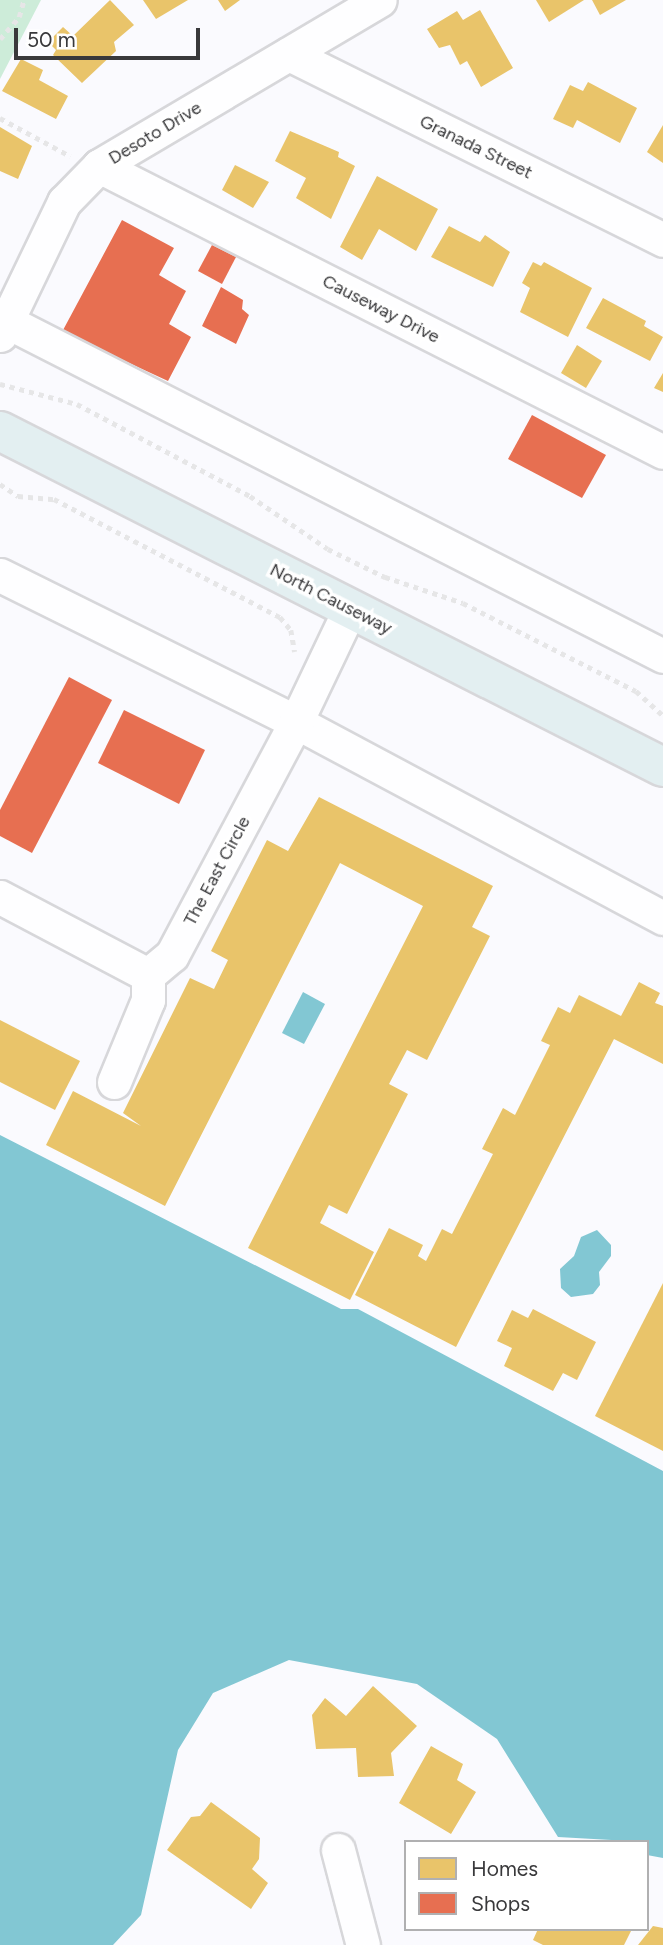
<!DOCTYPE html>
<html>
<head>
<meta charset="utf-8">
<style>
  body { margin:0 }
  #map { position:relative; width:663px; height:1945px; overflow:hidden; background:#fafafe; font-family:Figtree,sans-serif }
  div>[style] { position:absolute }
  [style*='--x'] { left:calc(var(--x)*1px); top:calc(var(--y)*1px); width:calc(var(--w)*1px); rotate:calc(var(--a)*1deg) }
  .green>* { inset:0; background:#cdecd9 }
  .water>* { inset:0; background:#82c7d3 }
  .homes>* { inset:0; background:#e9c46a }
  .shops>* { inset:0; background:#e76f51 }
  .path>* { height:4.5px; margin-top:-2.25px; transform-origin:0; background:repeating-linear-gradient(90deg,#e6e6e7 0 5px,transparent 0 10px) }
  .roads { filter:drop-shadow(2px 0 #d7d7da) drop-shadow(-2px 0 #d7d7da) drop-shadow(0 2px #d7d7da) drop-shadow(0 -2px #d7d7da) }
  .minor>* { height:33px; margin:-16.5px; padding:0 16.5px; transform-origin:16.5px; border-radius:16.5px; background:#fefeff }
  .major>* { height:38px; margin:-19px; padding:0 19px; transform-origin:19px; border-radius:19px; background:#e3eff1 }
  span { translate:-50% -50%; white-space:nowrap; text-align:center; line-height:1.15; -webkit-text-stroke:7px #fff; paint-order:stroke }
  .street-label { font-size:18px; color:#39393b }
  .legend { position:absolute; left:404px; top:1840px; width:245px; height:91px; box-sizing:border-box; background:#fff; border:2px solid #b0b0b1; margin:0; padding:9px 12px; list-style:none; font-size:21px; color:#39393b }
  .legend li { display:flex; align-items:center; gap:14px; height:35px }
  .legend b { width:35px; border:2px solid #b0b0b1 }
  .scale { position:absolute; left:14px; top:28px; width:186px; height:32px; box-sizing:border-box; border:4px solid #39393b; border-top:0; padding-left:9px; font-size:21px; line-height:24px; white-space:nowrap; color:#39393b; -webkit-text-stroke:5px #fff; paint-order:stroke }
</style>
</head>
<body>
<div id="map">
  <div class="green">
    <i style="clip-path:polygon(0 0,41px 0,0 79px)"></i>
  </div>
  <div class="water">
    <i style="clip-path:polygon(303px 992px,325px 1004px,304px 1044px,282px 1033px)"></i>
    <i style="clip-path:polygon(0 1135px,341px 1309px,358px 1309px,663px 1471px,663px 1858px,647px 1855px,647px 1842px,558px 1837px,497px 1739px,417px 1684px,289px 1660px,213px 1693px,178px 1750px,141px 1915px,113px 1945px,0 1945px)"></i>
    <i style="clip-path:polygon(597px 1230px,611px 1245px,611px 1256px,599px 1272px,600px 1285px,593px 1294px,571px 1297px,561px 1288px,560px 1269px,574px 1256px,581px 1237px)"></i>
  </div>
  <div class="homes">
    <i style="clip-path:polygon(110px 0,134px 25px,114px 42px,116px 51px,82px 83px,53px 55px,56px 50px,48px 42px,63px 27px,73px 36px)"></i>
    <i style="clip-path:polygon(143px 0,188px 0,156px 19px)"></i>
    <i style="clip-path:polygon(218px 0,240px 0,225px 11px)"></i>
    <i style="clip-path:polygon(536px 0,584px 0,549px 22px)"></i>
    <i style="clip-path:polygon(592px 0,626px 0,600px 15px)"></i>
    <i style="clip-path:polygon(480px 10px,513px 68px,481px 87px,467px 61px,460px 65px,450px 45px,439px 48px,427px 29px,457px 11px,463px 20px)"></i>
    <i style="clip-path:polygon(21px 59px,43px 70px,39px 80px,68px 96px,56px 119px,2px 91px)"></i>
    <i style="clip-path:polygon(588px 82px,637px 108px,620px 143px,577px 120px,573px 128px,553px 119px,570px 85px,583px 91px)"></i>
    <i style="clip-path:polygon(663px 125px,663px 163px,647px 152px)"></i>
    <i style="clip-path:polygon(0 127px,32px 146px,18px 179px,0 171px)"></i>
    <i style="clip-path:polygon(290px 131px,339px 152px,338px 157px,355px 166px,331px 219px,296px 198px,306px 178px,275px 161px)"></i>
    <i style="clip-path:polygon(235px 165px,269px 182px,253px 208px,222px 190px)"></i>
    <i style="clip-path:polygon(377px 176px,438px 209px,416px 251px,379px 229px,362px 260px,340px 247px)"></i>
    <i style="clip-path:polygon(449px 226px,480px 242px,485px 235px,510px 252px,493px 287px,431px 257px)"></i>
    <i style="clip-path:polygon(533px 262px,541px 266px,544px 262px,592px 288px,568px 337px,520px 312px,530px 288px,522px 283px)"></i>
    <i style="clip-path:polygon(603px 298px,646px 321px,644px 326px,663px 337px,650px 361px,586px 328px)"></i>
    <i style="clip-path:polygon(577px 345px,602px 361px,586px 388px,561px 373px)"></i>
    <i style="clip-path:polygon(663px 373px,663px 392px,654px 388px)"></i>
    <i style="clip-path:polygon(319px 797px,493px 886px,472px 927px,490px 936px,427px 1060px,407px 1050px,389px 1084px,408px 1094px,347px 1214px,329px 1205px,320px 1223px,374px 1252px,350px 1300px,248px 1248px,423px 906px,340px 863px,165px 1206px,46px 1145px,73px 1091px,141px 1126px,123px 1113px,190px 978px,214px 989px,228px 960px,211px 951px,267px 840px,288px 851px)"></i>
    <i style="clip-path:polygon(639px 982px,660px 993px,655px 1003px,663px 1006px,663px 1064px,614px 1039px,456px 1347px,355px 1295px,389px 1228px,423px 1245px,418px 1256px,426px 1261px,442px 1229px,452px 1234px,493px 1154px,482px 1149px,503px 1108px,515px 1115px,550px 1045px,541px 1041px,558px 1007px,570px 1013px,579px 995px,621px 1016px)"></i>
    <i style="clip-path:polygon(0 1020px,80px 1061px,55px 1110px,0 1082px)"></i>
    <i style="clip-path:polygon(663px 1283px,663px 1451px,595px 1416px)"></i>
    <i style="clip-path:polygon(533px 1309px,596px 1342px,577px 1380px,563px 1373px,553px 1391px,504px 1366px,512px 1348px,497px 1341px,512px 1310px,528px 1318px)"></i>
    <i style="clip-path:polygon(373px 1686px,417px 1726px,391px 1753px,394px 1776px,358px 1777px,356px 1748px,316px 1749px,312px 1715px,325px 1698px,346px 1716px)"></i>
    <i style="clip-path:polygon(431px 1746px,463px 1764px,457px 1780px,476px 1792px,451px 1834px,399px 1803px)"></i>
    <i style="clip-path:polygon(211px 1802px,260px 1838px,259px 1859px,252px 1869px,268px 1883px,251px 1909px,167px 1850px,191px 1817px,200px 1816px)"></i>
    <i style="clip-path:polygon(653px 1926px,663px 1928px,663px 1945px,638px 1945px)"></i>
    <i style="clip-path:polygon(538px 1929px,632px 1929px,624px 1945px,543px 1945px,533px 1940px)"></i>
  </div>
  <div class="shops">
    <i style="clip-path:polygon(122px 220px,174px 248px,159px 275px,186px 291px,169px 324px,191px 337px,168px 381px,62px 332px)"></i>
    <i style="clip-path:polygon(212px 245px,236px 257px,222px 284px,198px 271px)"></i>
    <i style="clip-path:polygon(221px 287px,243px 300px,242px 309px,249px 315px,236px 344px,202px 326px)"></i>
    <i style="clip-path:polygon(532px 415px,606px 455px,582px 498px,508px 459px)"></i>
    <i style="clip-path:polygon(69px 677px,112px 700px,32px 853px,0 836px,0 810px)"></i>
    <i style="clip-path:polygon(124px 710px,205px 750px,179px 804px,98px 763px)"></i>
  </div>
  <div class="path">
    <i style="--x:0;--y:39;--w:29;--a:-49"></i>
    <i style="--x:19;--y:17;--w:18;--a:-74"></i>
    <i style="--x:0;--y:118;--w:80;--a:28.5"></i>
    <i style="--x:0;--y:384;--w:80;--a:14.6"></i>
    <i style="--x:77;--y:404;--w:196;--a:28"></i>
    <i style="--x:250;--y:496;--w:94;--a:34.2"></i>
    <i style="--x:328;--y:549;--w:64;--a:26.2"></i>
    <i style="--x:385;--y:577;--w:82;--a:18.4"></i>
    <i style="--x:463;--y:603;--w:194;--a:27"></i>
    <i style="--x:636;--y:691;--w:36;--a:42"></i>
    <i style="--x:0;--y:484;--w:22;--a:34"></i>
    <i style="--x:18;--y:496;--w:36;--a:5"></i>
    <i style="--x:54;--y:499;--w:255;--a:27.6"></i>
    <i style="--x:280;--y:617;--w:17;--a:50"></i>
    <i style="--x:291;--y:630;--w:22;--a:80"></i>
  </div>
  <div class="roads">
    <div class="minor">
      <i style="--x:289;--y:54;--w:418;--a:26.4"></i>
      <i style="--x:99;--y:166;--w:632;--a:26.89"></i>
      <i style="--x:0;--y:318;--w:744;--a:27.01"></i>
      <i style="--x:0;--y:335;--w:148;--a:-64.3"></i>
      <i style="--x:64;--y:202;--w:50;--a:-45.8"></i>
      <i style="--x:99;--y:166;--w:326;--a:-30.6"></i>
      <i style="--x:0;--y:575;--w:330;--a:26.4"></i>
      <i style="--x:296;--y:722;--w:416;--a:28.1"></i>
      <i style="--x:0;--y:897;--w:167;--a:27.8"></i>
      <i style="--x:148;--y:975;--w:31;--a:-40"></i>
      <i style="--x:172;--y:955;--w:264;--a:-62"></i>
      <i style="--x:296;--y:722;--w:125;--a:-64.5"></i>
      <i style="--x:114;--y:1082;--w:89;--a:-67.5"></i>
      <i style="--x:148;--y:1000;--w:25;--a:-90"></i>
      <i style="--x:338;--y:1850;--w:98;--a:75.3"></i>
    </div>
    <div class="major">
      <i style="--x:0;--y:431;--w:743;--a:26.88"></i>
    </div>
  </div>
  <div class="street-label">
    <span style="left:155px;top:133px;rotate:-31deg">Desoto Drive</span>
    <span style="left:476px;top:147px;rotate:26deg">Granada Street</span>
    <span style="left:381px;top:309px;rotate:27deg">Causeway Drive</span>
    <span style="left:331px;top:599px;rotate:27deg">North Causeway</span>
    <span style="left:217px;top:871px;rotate:-62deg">The East Circle</span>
  </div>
  <ul class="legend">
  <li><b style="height:19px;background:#e9c46a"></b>Homes</li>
  <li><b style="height:19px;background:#e76f51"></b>Shops</li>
  </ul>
  <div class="scale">50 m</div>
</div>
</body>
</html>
